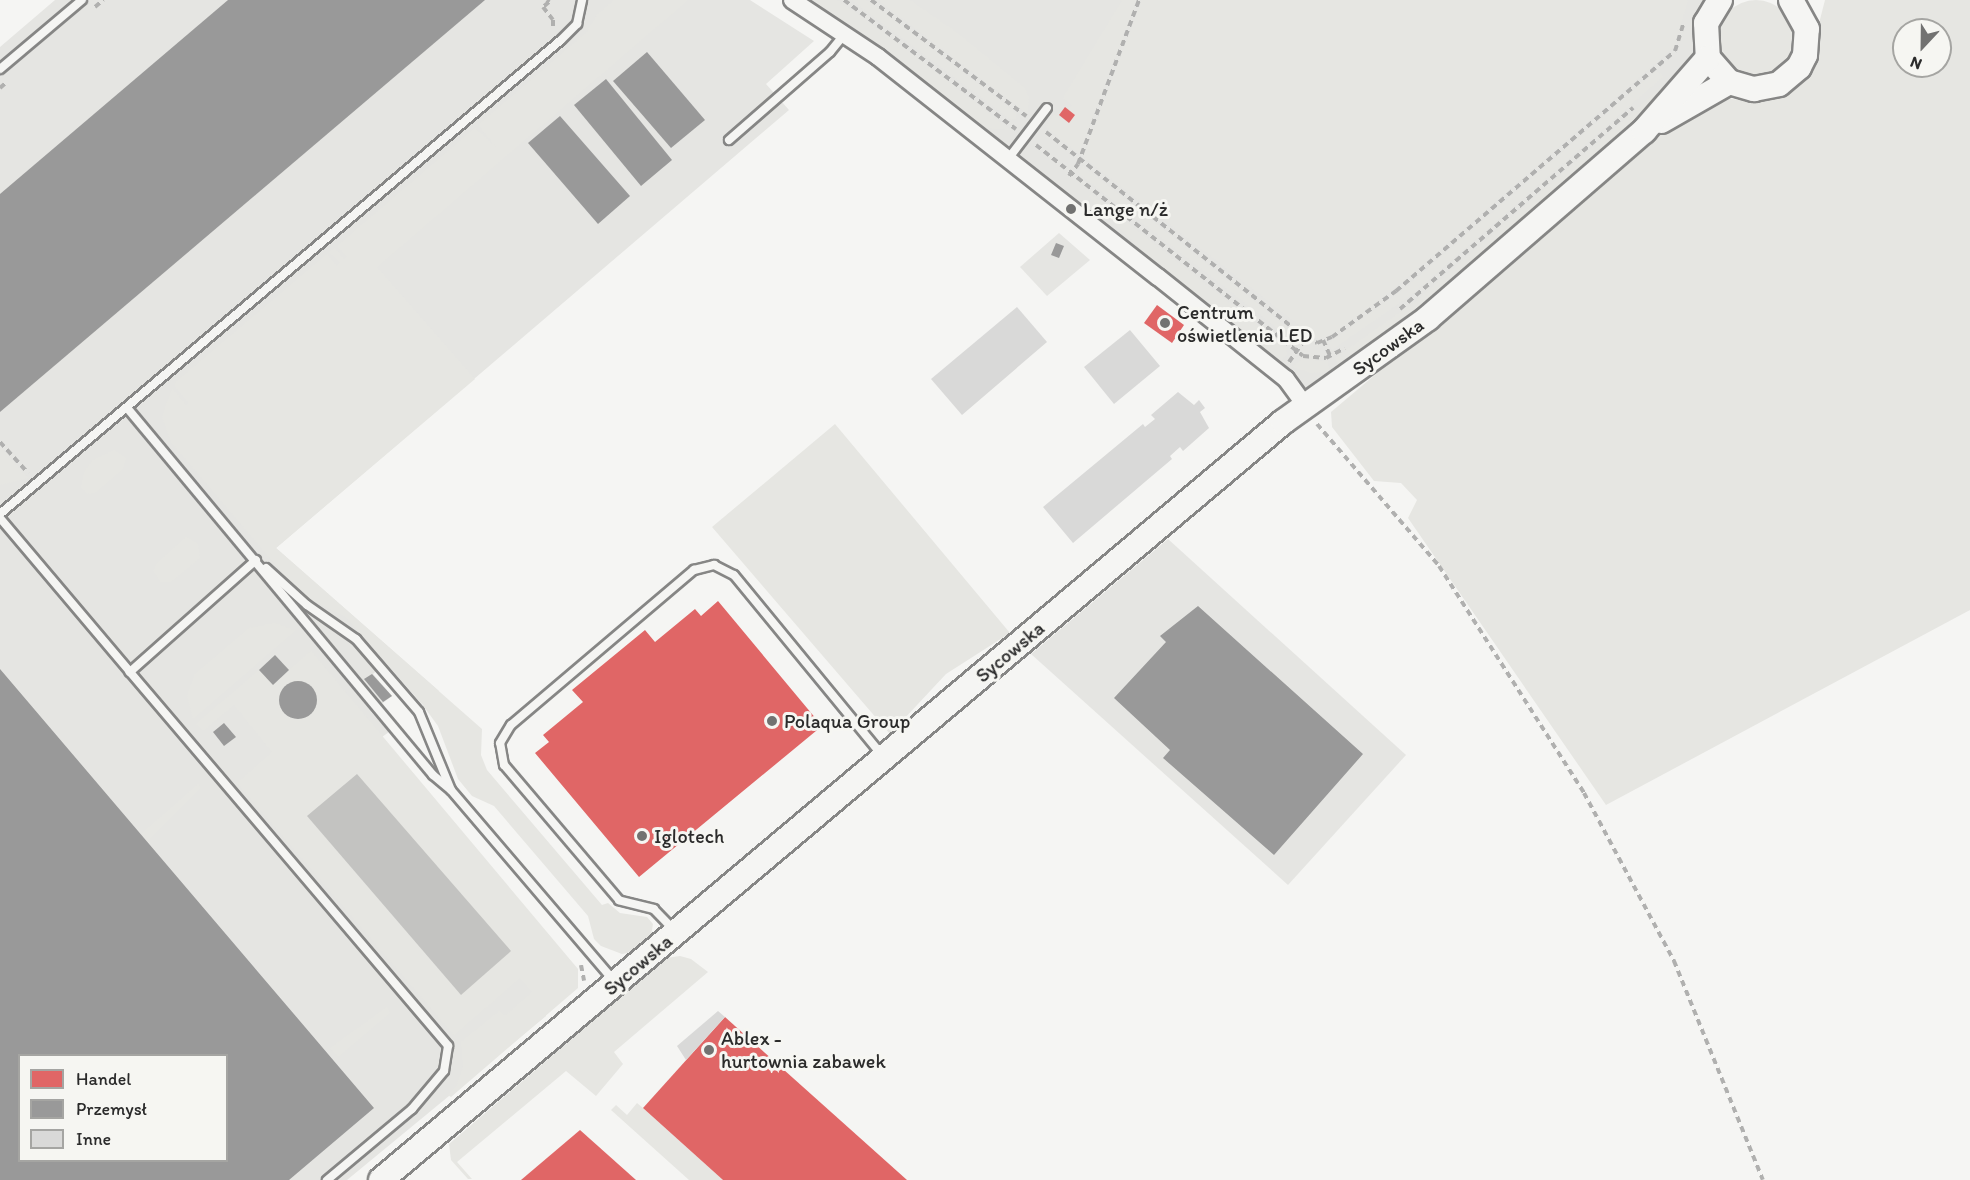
<!DOCTYPE html>
<html>
<head>
<meta charset="utf-8">
<style>
  body { margin:0 }
  #map { position:relative; width:1970px; height:1180px; overflow:hidden; background:#f5f5f3; font-family:Itim,sans-serif }
  div>[style] { position:absolute }
  [style*='--x'] { left:calc(var(--x)*1px); top:calc(var(--y)*1px); width:calc(var(--w)*1px); rotate:calc(var(--a)*1deg) }
  .built>* { inset:0; background:#e5e5e2 }
  .green>* { inset:0; background:#e6e6e2 }
  .round { border-radius:50% }
  .water>* { inset:0; background:#c3c3c1 }
  .shops>* { inset:0; background:#e06666 }
  .industry>* { inset:0; background:#999 }
  .building>* { inset:0; background:#d9d9d8 }
  .path>* { height:4px; margin-top:-2px; transform-origin:0; background:repeating-linear-gradient(90deg,#b0b0af 0 6px,transparent 0 10.5px) }
  .roads { filter:drop-shadow(2px 0 #868685) drop-shadow(-2px 0 #868685) drop-shadow(0 2px #868685) drop-shadow(0 -2px #868685) }
  .lane>* { height:8px; margin:-4px; padding:0 4px; transform-origin:4px; border-radius:4px; background:#f5f5f3 }
  .street>* { height:16px; margin:-8px; padding:0 8px; transform-origin:8px; border-radius:8px; background:#f5f5f3 }
  .secondary>* { height:24px; margin:-12px; padding:0 12px; transform-origin:12px; border-radius:12px; background:#f5f5f3 }
  .dots>* { width:16px; height:16px; translate:-50% -50%; box-sizing:border-box; border:3px solid #f6f6f2; border-radius:50% }
  span { translate:-50% -50%; white-space:nowrap; text-align:center; line-height:1.15; -webkit-text-stroke:6px #f6f6f2; paint-order:stroke }
  .poi-label { font-size:20px; color:#2b2b2b }
  .left { translate:0 -50%; text-align:left }
  .street-label { font-size:20px; color:#2b2b2b }
  .legend { position:absolute; left:18px; top:1054px; width:210px; height:108px; box-sizing:border-box; background:#f6f6f2; border:2px solid #a5a5a2; margin:0; padding:8px 10px; list-style:none; font-size:18px; color:#2b2b2b }
  .legend li { display:flex; align-items:center; gap:12px; height:30px }
  .legend b { width:30px; border:2px solid #a5a5a2 }
  .north { position:absolute; left:1892px; top:18px; width:60px; height:60px; box-sizing:border-box; background:#f6f6f2; border:2px solid #a5a5a2; border-radius:50%; rotate:202deg; font-size:16px; font-weight:700; line-height:24px; text-align:center; color:#2b2b2b }
  .north::after { content:''; display:block; margin:auto; width:21px; height:27px; background:#727271; clip-path:polygon(50% 0,100% 100%,50% 72%,0 100%) }
</style>
</head>
<body>
<div id="map">
  <div class="built">
    <i style="clip-path:polygon(evenodd,55px 0,750px 0,814px 41px,766px 84px,789px 110px,276px 548px,439px 691px,422px 704px,386px 663px,373px 674px,392px 696px,371px 712px,389px 732px,382px 737px,550px 938px,546px 1016px,347px 1180px,0 1180px,0 47px,55px 0,20px 1056px,226px 1056px,226px 1160px,20px 1160px,20px 1056px)"></i>
    <i style="clip-path:polygon(792px 0,1720px 0,1708px 58px,1314px 398px,1298px 391px)"></i>
    <i style="clip-path:polygon(1059px 233px,1090px 260px,1047px 296px,1020px 267px)"></i>
    <i style="clip-path:polygon(1168px 539px,1406px 755px,1288px 885px,1031px 654px)"></i>
  </div>
  <div class="green">
    <i class="round" style="left:1718px;top:0;width:76px;height:76px"></i>
    <i style="clip-path:polygon(614px 0,688px 0,377px 267px,475px 379px,276px 548px,482px 729px,481px 755px,487px 770px,602px 905px,608px 903px,620px 913px,647px 917px,653px 924px,650px 942px,637px 951px,622px 954px,601px 946px,594px 939px,588px 916px,494px 806px,472px 796px,458px 779px,438px 726px,422px 704px,346px 617px,310px 599px,291px 583px,171px 442px,162px 417px,172px 388px,186px 405px,189px 403px,174px 385px,177px 381px,327px 254px,337px 266px,340px 263px,329px 252px,335px 248px,344px 259px,347px 257px,337px 246px,475px 128px,496px 147px,478px 125px,586px 33px,597px 15px)"></i>
    <i style="clip-path:polygon(812px 0,837px 0,892px 38px,1011px 130px,986px 128px,884px 49px)"></i>
    <i style="clip-path:polygon(851px 0,866px 0,903px 26px,1016px 113px,1016px 118px,1011px 120px)"></i>
    <i style="clip-path:polygon(878px 0,910px 0,959px 34px,1025px 88px,1029px 97px,1028px 114px)"></i>
    <i style="clip-path:polygon(1122px 0,1137px 0,1079px 154px,1046px 127px,1054px 114px,1069px 122px,1075px 116px,1068px 110px,1072px 105px,1063px 98px)"></i>
    <i style="clip-path:polygon(1142px 0,1688px 0,1675px 46px,1400px 284px,1334px 334px,1317px 339px,1083px 157px)"></i>
    <i style="clip-path:polygon(evenodd,1825px 0,1970px 0,1970px 610px,1606px 805px,1408px 518px,1417px 500px,1401px 483px,1374px 481px,1332px 427px,1331px 412px,1664px 131px,1714px 97px,1759px 102px,1783px 95px,1805px 78px,1825px 0,1904px 30px,1940px 30px,1940px 66px,1904px 66px,1904px 30px)"></i>
    <i style="clip-path:polygon(1656px 71px,1664px 76px,1411px 295px,1332px 350px,1329px 343px,1404px 289px)"></i>
    <i style="clip-path:polygon(1669px 81px,1674px 86px,1639px 121px,1423px 308px,1339px 366px,1335px 358px,1416px 301px)"></i>
    <i style="clip-path:polygon(1083px 166px,1296px 334px,1295px 342px,1078px 173px)"></i>
    <i style="clip-path:polygon(1091px 194px,1286px 347px,1287px 354px,1281px 361px,1141px 250px,1089px 196px)"></i>
    <i style="clip-path:polygon(1302px 359px,1328px 361px,1330px 372px,1311px 373px,1292px 367px)"></i>
    <i style="clip-path:polygon(835px 424px,1010px 633px,946px 674px,890px 734px,712px 527px)"></i>
    <i style="clip-path:polygon(0 446px,28px 478px,0 485px)"></i>
    <i style="clip-path:polygon(114px 450px,126px 458px,123px 469px,95px 493px,87px 494px,81px 487px,84px 472px,93px 460px)"></i>
    <i style="clip-path:polygon(186px 537px,198px 544px,200px 558px,171px 582px,161px 582px,153px 571px,156px 564px)"></i>
    <i style="clip-path:polygon(275px 623px,295px 631px,193px 719px,187px 695px,195px 674px,249px 628px)"></i>
    <i style="clip-path:polygon(311px 651px,578px 969px,578px 988px,451px 1097px,448px 1095px,456px 1087px,463px 1067px,461px 1042px,499px 1011px,505px 1016px,532px 992px,520px 978px,454px 1035px,237px 783px,272px 752px,234px 705px,203px 731px,196px 724px,259px 670px,273px 684px)"></i>
    <i style="clip-path:polygon(198px 784px,201px 788px,147px 842px,141px 834px)"></i>
    <i style="clip-path:polygon(680px 956px,691px 959px,708px 972px,614px 1052px,623px 1064px,596px 1096px,566px 1071px,457px 1162px,472px 1179px,468px 1179px,451px 1160px,449px 1144px,666px 958px)"></i>
    <i style="clip-path:polygon(387px 1007px,390px 1013px,338px 1057px,330px 1048px)"></i>
    <i style="clip-path:polygon(637px 1103px,643px 1108px,723px 1180px,689px 1180px,611px 1110px,616px 1105px,627px 1115px)"></i>
  </div>
  <div class="water">
    <i style="clip-path:polygon(357px 774px,511px 951px,461px 995px,307px 816px)"></i>
  </div>
  <div class="shops">
    <i style="clip-path:polygon(1065px 107px,1075px 115px,1069px 123px,1059px 115px)"></i>
    <i style="clip-path:polygon(1157px 305px,1184px 325px,1172px 343px,1144px 323px)"></i>
    <i style="clip-path:polygon(718px 601px,822px 726px,639px 877px,535px 753px,549px 742px,543px 735px,583px 702px,572px 690px,645px 630px,655px 642px,695px 609px,701px 616px)"></i>
    <i style="clip-path:polygon(725px 1017px,907px 1180px,723px 1180px,643px 1108px)"></i>
    <i style="clip-path:polygon(580px 1130px,636px 1180px,521px 1180px)"></i>
  </div>
  <div class="industry">
    <i style="clip-path:polygon(228px 0,485px 0,0 412px,0 194px)"></i>
    <i style="clip-path:polygon(647px 52px,705px 120px,671px 148px,613px 81px)"></i>
    <i style="clip-path:polygon(606px 79px,672px 160px,641px 186px,574px 105px)"></i>
    <i style="clip-path:polygon(560px 116px,630px 196px,598px 224px,528px 143px)"></i>
    <i style="clip-path:polygon(1056px 243px,1064px 246px,1059px 258px,1051px 255px)"></i>
    <i style="clip-path:polygon(1198px 606px,1363px 754px,1274px 855px,1163px 758px,1170px 750px,1114px 698px,1166px 642px,1160px 636px)"></i>
    <i style="clip-path:polygon(275px 655px,289px 670px,273px 685px,259px 670px)"></i>
    <i style="clip-path:polygon(evenodd,0 669px,374px 1108px,289px 1180px,0 1180px,0 669px,20px 1056px,226px 1056px,226px 1160px,20px 1160px,20px 1056px)"></i>
    <i style="clip-path:polygon(372px 674px,392px 696px,383px 702px,364px 679px)"></i>
    <i class="round" style="left:279px;top:681px;width:38px;height:38px"></i>
    <i style="clip-path:polygon(224px 723px,236px 737px,224px 746px,213px 732px)"></i>
  </div>
  <div class="building">
    <i style="clip-path:polygon(1017px 307px,1047px 342px,962px 415px,931px 379px)"></i>
    <i style="clip-path:polygon(1130px 330px,1160px 366px,1114px 404px,1084px 367px)"></i>
    <i style="clip-path:polygon(1178px 392px,1194px 405px,1199px 400px,1205px 408px,1200px 412px,1209px 428px,1183px 451px,1180px 447px,1170px 456px,1172px 459px,1073px 543px,1043px 507px,1143px 424px,1145px 427px,1155px 419px,1151px 415px)"></i>
    <i style="clip-path:polygon(718px 1011px,725px 1017px,686px 1060px,677px 1046px)"></i>
  </div>
  <div class="path">
    <i style="--x:547;--y:0;--w:3;--a:45"></i>
    <i style="--x:549;--y:2;--w:8;--a:140"></i>
    <i style="--x:543;--y:7;--w:16;--a:52"></i>
    <i style="--x:553;--y:20;--w:8;--a:90"></i>
    <i style="--x:844;--y:0;--w:215;--a:36.9"></i>
    <i style="--x:871;--y:0;--w:194;--a:36.8"></i>
    <i style="--x:95;--y:7;--w:11;--a:-41"></i>
    <i style="--x:0;--y:88;--w:9;--a:-41"></i>
    <i style="--x:1046;--y:132;--w:332;--a:38.4"></i>
    <i style="--x:1306;--y:338;--w:12;--a:24"></i>
    <i style="--x:1317;--y:343;--w:16;--a:-22"></i>
    <i style="--x:1332;--y:337;--w:79;--a:-35.7"></i>
    <i style="--x:1396;--y:291;--w:368;--a:-40.7"></i>
    <i style="--x:1675;--y:51;--w:28;--a:-73"></i>
    <i style="--x:1036;--y:145;--w:340;--a:38.3"></i>
    <i style="--x:1303;--y:356;--w:23;--a:5"></i>
    <i style="--x:1326;--y:358;--w:21;--a:-28"></i>
    <i style="--x:1069;--y:176;--w:15;--a:-53"></i>
    <i style="--x:1078;--y:164;--w:175;--a:-69.6"></i>
    <i style="--x:1400;--y:309;--w:308;--a:-40.8"></i>
    <i style="--x:1323;--y:340;--w:17;--a:66"></i>
    <i style="--x:1289;--y:362;--w:29;--a:-55"></i>
    <i style="--x:1317;--y:424;--w:187;--a:49.3"></i>
    <i style="--x:1439;--y:566;--w:269;--a:57.4"></i>
    <i style="--x:1584;--y:793;--w:191;--a:61.8"></i>
    <i style="--x:1674;--y:961;--w:236;--a:67.9"></i>
    <i style="--x:0;--y:442;--w:42;--a:47.9"></i>
    <i style="--x:581;--y:965;--w:16;--a:79"></i>
  </div>
  <div class="roads">
    <div class="lane">
      <i style="--x:0;--y:69;--w:107;--a:-40.1"></i>
      <i style="--x:729;--y:140;--w:134;--a:-41.1"></i>
      <i style="--x:830;--y:52;--w:22;--a:-51"></i>
      <i style="--x:1008;--y:159;--w:64;--a:-52.6"></i>
      <i style="--x:128;--y:409;--w:476;--a:50.2"></i>
      <i style="--x:433;--y:775;--w:23;--a:40"></i>
      <i style="--x:451;--y:790;--w:253;--a:49.5"></i>
      <i style="--x:0;--y:514;--w:734;--a:-40.2"></i>
      <i style="--x:561;--y:40;--w:23;--a:-45"></i>
      <i style="--x:577;--y:24;--w:25;--a:-78"></i>
      <i style="--x:0;--y:518;--w:202;--a:49.8"></i>
      <i style="--x:256;--y:560;--w:169;--a:138.4"></i>
      <i style="--x:130;--y:672;--w:491;--a:49.6"></i>
      <i style="--x:448;--y:1046;--w:25;--a:99"></i>
      <i style="--x:444;--y:1071;--w:50;--a:130.1"></i>
      <i style="--x:412;--y:1109;--w:111;--a:140.1"></i>
      <i style="--x:266;--y:568;--w:55;--a:42.1"></i>
      <i style="--x:307;--y:605;--w:60;--a:34.8"></i>
      <i style="--x:356;--y:639;--w:96;--a:49.2"></i>
      <i style="--x:419;--y:712;--w:84;--a:67.7"></i>
      <i style="--x:675;--y:931;--w:30;--a:-134"></i>
      <i style="--x:654;--y:909;--w:36;--a:-166"></i>
      <i style="--x:619;--y:900;--w:177;--a:-130.4"></i>
      <i style="--x:504;--y:765;--w:22;--a:-100"></i>
      <i style="--x:500;--y:743;--w:21;--a:-59"></i>
      <i style="--x:511;--y:725;--w:240;--a:-40.3"></i>
      <i style="--x:694;--y:570;--w:21;--a:-14"></i>
      <i style="--x:714;--y:565;--w:22;--a:27"></i>
      <i style="--x:734;--y:575;--w:233;--a:50.6"></i>
    </div>
    <div class="street">
      <i style="--x:792;--y:0;--w:103;--a:33.5"></i>
      <i style="--x:878;--y:57;--w:356;--a:38.2"></i>
      <i style="--x:1158;--y:277;--w:164;--a:38.6"></i>
      <i style="--x:1286;--y:379;--w:32;--a:54"></i>
    </div>
    <div class="secondary">
      <i style="--x:1720;--y:0;--w:27;--a:121"></i>
      <i style="--x:1706;--y:23;--w:35;--a:87"></i>
      <i style="--x:1708;--y:58;--w:32;--a:49"></i>
      <i style="--x:1729;--y:82;--w:26;--a:16"></i>
      <i style="--x:1754;--y:89;--w:25;--a:-11"></i>
      <i style="--x:1779;--y:84;--w:26;--a:-40"></i>
      <i style="--x:1799;--y:67;--w:13;--a:-63"></i>
      <i style="--x:1805;--y:55;--w:26;--a:-86"></i>
      <i style="--x:1807;--y:29;--w:33;--a:-119"></i>
      <i style="--x:1661;--y:121;--w:78;--a:-29.8"></i>
      <i style="--x:381;--y:1180;--w:1178;--a:-40.04"></i>
      <i style="--x:1283;--y:422;--w:178;--a:-35.6"></i>
      <i style="--x:1428;--y:318;--w:286;--a:-40.9"></i>
      <i style="--x:1644;--y:131;--w:97;--a:-48.8"></i>
    </div>
  </div>
  <div class="dots">
    <i style="left:1071px;top:209px;background:#727271"></i>
    <i style="left:1165px;top:323px;background:#727271"></i>
    <i style="left:772px;top:721px;background:#727271"></i>
    <i style="left:642px;top:836px;background:#727271"></i>
    <i style="left:709px;top:1050px;background:#727271"></i>
  </div>
  <div class="poi-label">
    <span class="left" style="left:1083px;top:209px">Lange n/ż</span>
    <span class="left" style="left:1177px;top:324px">Centrum<br>oświetlenia LED</span>
    <span class="left" style="left:784px;top:721px">Polaqua Group</span>
    <span class="left" style="left:654px;top:836px">Iglotech</span>
    <span class="left" style="left:721px;top:1050px">Ablex -<br>hurtownia zabawek</span>
  </div>
  <div class="street-label">
    <span style="left:1388px;top:347px;rotate:-36deg">Sycowska</span>
    <span style="left:1010px;top:652px;rotate:-40deg">Sycowska</span>
    <span style="left:638px;top:965px;rotate:-40deg">Sycowska</span>
  </div>
  <ul class="legend">
  <li><b style="height:16px;background:#e06666"></b>Handel</li>
  <li><b style="height:16px;background:#999"></b>Przemysł</li>
  <li><b style="height:16px;background:#d9d9d8"></b>Inne</li>
  </ul>
  <div class="north">N</div>
</div>
</body>
</html>
